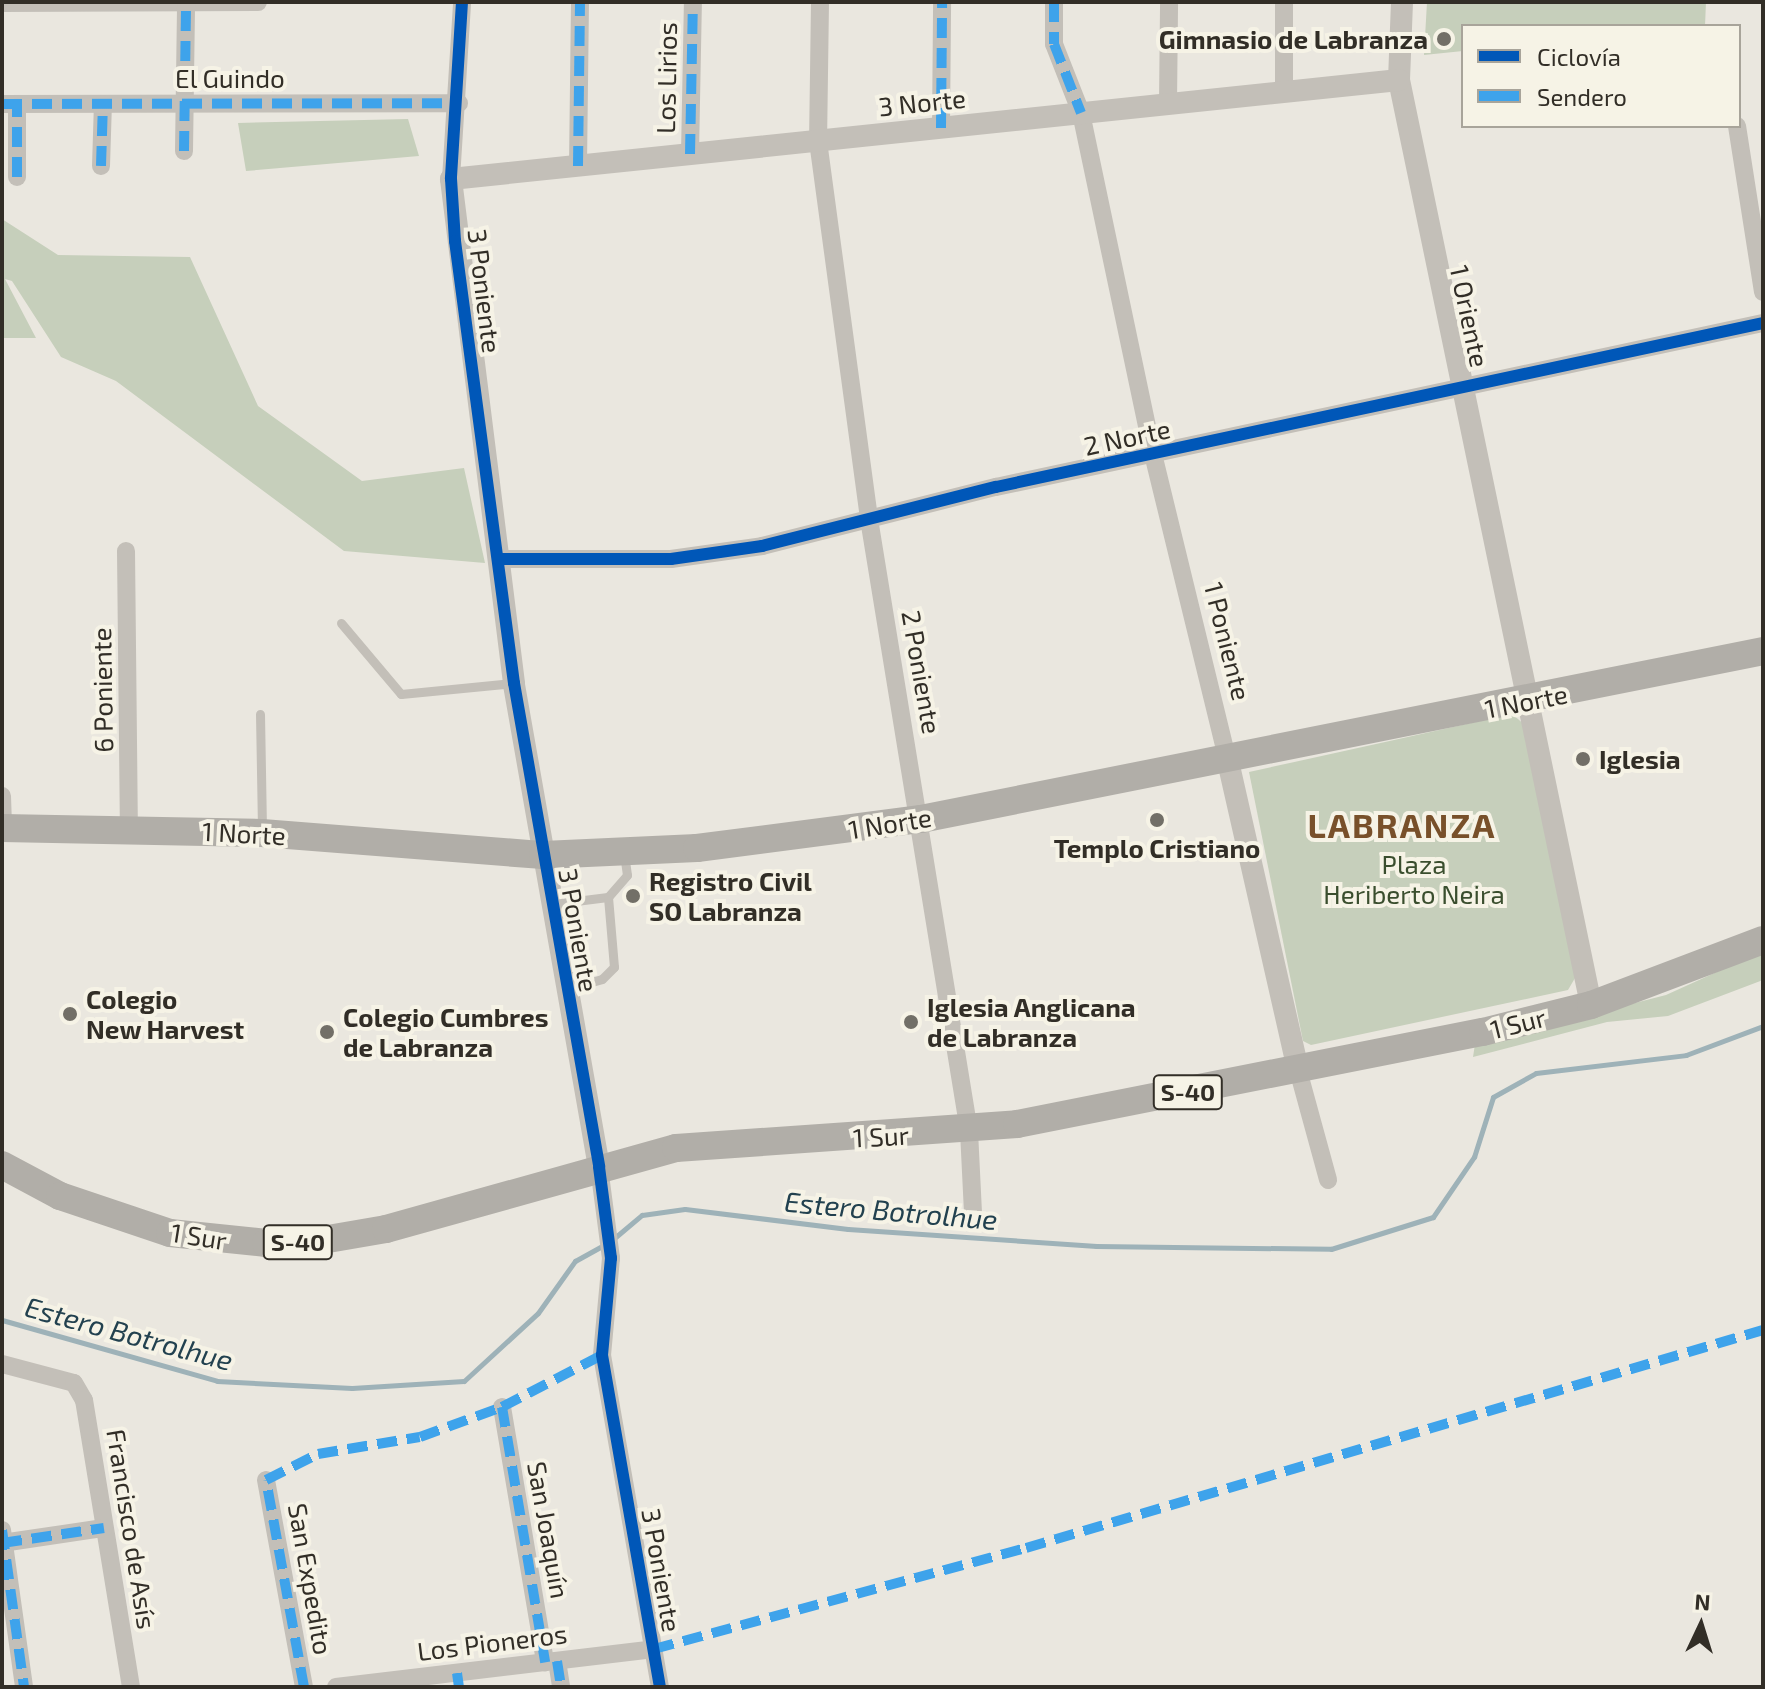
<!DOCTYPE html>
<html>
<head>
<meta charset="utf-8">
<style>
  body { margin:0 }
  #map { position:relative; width:1765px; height:1689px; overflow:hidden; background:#eae7df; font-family:"Exo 2",sans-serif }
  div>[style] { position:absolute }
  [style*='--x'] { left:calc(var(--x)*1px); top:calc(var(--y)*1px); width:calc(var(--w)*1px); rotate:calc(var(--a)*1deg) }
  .green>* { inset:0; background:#c6cfbb }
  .stream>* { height:5px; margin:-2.5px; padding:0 2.5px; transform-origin:2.5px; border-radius:2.5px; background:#9eb2b8 }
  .service>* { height:9px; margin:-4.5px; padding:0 4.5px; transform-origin:4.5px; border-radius:4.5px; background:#c3bfb8 }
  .minor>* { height:18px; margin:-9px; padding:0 9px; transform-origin:9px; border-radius:9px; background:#c3bfb8 }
  .tertiary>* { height:22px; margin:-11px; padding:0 11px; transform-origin:11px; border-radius:11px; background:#c3bfb8 }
  .primary>* { height:28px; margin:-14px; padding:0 14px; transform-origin:14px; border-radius:14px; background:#b1aea8 }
  .quiet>* { height:10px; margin-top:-5px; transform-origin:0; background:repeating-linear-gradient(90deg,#3ea3eb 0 20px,transparent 0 30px) }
  .cycleway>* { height:12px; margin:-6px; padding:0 6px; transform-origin:6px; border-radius:6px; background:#0057b8 }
  .dots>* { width:22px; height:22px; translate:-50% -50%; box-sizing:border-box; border:4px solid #f6f3e6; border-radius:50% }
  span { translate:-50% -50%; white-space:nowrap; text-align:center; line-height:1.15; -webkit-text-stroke:8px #f6f3e6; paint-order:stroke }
  .shield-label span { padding:2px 6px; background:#f6f3e6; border:2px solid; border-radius:6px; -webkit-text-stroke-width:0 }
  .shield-label { font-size:24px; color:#322e27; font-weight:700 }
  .poi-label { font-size:26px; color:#322e27; font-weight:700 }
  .right { translate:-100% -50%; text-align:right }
  .left { translate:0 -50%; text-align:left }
  .street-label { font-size:26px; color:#322e27 }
  .park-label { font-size:26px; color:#3a4e2e }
  .water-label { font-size:28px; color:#22414f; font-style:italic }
  .district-label { font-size:34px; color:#78502a; font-weight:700; letter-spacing:2px }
  .frame { position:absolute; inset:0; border:4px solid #322e27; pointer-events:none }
  .legend { position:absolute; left:1461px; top:24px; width:280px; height:104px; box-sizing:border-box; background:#f6f3e6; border:2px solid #a8a49a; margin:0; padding:10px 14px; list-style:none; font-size:24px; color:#322e27 }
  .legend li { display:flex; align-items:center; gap:16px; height:40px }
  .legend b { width:40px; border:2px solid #a8a49a }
  .north { position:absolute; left:1661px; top:1585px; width:80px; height:80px; -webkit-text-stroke:6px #f6f3e6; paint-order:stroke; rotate:4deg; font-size:22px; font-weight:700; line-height:32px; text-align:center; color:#322e27 }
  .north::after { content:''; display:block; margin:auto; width:28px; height:36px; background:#322e27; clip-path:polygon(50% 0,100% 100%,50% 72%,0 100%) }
</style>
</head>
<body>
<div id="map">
  <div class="green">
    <i style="clip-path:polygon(1427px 2px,1706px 2px,1705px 26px,1463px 26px,1463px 51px,1424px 55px)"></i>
    <i style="clip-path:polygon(408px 119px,419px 156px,246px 171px,238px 123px)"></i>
    <i style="clip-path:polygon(2px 219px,58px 255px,190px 257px,258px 406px,362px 481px,464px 468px,485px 563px,344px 551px,116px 381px,61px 357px,12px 281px,5px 279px,36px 338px,2px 338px)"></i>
    <i style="clip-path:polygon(1512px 714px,1525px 725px,1575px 978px,1568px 990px,1311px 1045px,1303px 1041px,1249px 772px)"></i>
    <i style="clip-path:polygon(1763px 951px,1763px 980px,1668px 1016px,1607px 1022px,1473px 1057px,1475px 1044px,1666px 995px)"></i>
  </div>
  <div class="stream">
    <i style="--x:612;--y:1240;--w:39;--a:-40"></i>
    <i style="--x:642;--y:1215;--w:43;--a:-7.9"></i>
    <i style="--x:685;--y:1209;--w:164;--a:7"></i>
    <i style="--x:848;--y:1229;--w:249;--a:3.9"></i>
    <i style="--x:1096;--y:1246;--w:235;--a:0.7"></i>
    <i style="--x:1331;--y:1249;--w:107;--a:-17.4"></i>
    <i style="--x:1433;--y:1217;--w:73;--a:-55.7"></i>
    <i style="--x:1474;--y:1157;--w:63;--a:-72.4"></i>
    <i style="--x:1493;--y:1097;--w:49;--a:-29.2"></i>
    <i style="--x:1536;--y:1073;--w:151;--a:-6.8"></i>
    <i style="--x:1686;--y:1055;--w:82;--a:-20.6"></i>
    <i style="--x:2;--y:1320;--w:223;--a:15.8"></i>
    <i style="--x:217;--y:1381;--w:135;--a:3"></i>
    <i style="--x:352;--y:1388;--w:112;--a:-3.6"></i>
    <i style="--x:464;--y:1381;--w:100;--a:-42.6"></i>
    <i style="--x:538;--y:1313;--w:64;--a:-54.6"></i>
    <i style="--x:575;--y:1261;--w:33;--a:-29"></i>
  </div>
  <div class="service">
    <i style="--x:341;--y:623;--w:93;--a:49.8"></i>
    <i style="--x:401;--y:694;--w:114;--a:-5.6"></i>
    <i style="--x:260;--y:714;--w:116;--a:89"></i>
    <i style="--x:552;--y:904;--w:56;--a:-7.1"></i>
    <i style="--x:567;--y:989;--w:36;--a:-16"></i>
    <i style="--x:602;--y:979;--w:17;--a:-45"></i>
    <i style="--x:614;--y:967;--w:70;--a:-94.9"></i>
    <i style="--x:608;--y:897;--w:29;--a:-49"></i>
    <i style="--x:627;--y:875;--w:21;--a:-98"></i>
  </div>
  <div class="minor">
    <i style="--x:820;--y:2;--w:139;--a:90.8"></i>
    <i style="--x:818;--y:141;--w:381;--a:82.3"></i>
    <i style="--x:869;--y:519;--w:620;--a:80.72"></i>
    <i style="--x:969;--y:1131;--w:81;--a:87.2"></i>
    <i style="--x:1054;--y:2;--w:42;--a:90"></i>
    <i style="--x:1054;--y:44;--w:74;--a:68.6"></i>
    <i style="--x:1081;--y:113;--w:349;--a:78.1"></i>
    <i style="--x:1153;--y:454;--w:312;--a:76.3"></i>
    <i style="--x:1284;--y:2;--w:90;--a:90"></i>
    <i style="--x:2;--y:3;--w:256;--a:-0.2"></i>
    <i style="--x:2;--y:104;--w:457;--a:-0.1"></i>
    <i style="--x:1168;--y:104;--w:102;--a:-89.4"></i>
    <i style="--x:1737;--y:126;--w:168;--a:81.1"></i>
    <i style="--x:941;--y:128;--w:126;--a:-89.5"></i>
    <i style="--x:184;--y:151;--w:149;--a:-89.2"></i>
    <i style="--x:690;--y:154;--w:152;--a:-88.9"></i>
    <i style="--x:101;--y:166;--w:62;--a:-88.2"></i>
    <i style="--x:578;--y:166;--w:164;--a:-89.3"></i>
    <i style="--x:17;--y:177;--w:73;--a:-90"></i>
    <i style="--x:451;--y:179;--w:177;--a:-86.4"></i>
    <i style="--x:126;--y:551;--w:277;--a:89.4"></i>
    <i style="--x:498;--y:559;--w:173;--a:0"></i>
    <i style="--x:671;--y:559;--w:92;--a:-8.1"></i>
    <i style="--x:762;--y:546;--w:241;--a:-14.2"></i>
    <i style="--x:996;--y:487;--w:784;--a:-12.07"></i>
    <i style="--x:2;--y:796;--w:32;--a:88"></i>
    <i style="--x:1298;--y:1070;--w:114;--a:74.7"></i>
    <i style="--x:599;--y:1167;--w:92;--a:82.5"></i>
    <i style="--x:611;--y:1258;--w:97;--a:95.3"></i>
    <i style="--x:602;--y:1355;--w:337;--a:80.1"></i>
    <i style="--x:2;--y:1364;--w:74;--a:14.8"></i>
    <i style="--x:74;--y:1383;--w:20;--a:60"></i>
    <i style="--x:84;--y:1400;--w:291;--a:80.7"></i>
    <i style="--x:502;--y:1407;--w:259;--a:80.4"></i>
    <i style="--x:266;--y:1480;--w:210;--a:79.6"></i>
    <i style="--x:2;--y:1530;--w:159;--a:82"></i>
    <i style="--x:2;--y:1543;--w:103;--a:-8.4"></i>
    <i style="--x:557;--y:1661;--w:26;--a:81"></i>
    <i style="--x:336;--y:1687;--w:320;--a:-6.8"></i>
  </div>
  <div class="tertiary">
    <i style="--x:1402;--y:2;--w:78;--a:92.2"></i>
    <i style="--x:1399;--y:80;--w:945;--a:78.27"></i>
    <i style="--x:1227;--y:757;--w:321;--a:77.2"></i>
    <i style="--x:599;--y:1167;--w:491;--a:-100"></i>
    <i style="--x:514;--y:683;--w:508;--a:-97.13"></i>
    <i style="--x:451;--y:179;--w:953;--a:-5.96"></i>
  </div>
  <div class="primary">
    <i style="--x:2;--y:828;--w:260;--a:1.1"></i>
    <i style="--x:262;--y:833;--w:282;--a:4.5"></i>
    <i style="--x:543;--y:855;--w:154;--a:-2.6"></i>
    <i style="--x:697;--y:848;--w:226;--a:-7.4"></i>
    <i style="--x:921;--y:819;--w:859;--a:-11.28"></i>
    <i style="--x:2;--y:1165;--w:66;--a:28.1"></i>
    <i style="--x:60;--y:1196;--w:116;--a:18.6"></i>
    <i style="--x:170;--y:1233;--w:97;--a:5.9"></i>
    <i style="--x:266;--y:1243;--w:62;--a:-3.7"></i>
    <i style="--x:328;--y:1239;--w:59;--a:-9.8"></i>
    <i style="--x:386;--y:1229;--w:301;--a:-15.6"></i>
    <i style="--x:676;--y:1148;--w:342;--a:-4"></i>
    <i style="--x:1017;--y:1124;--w:475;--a:-11.2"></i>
    <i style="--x:1483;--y:1032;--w:111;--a:-14"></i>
    <i style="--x:1591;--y:1005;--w:184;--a:-20.7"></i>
  </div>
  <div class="quiet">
    <i style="--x:1054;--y:2;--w:42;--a:90"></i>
    <i style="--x:1054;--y:44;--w:74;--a:68.6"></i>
    <i style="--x:2;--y:104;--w:457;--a:-0.1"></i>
    <i style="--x:941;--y:128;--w:126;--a:-89.5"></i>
    <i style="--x:184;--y:151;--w:149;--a:-89.2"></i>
    <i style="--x:690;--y:154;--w:152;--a:-88.9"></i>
    <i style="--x:101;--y:166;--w:62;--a:-88.2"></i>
    <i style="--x:578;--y:166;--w:164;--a:-89.3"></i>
    <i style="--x:17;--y:177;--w:73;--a:-90"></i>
    <i style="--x:502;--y:1407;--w:259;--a:80.4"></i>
    <i style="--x:2;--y:1530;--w:159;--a:82"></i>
    <i style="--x:2;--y:1543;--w:103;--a:-8.4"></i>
    <i style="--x:654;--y:1649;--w:385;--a:-15.2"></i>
    <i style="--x:1026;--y:1548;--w:769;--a:-16.48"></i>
    <i style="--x:557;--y:1661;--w:26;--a:81"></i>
    <i style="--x:457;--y:1673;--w:14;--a:82"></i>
    <i style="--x:355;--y:1685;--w:2;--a:90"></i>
    <i style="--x:304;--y:1687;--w:210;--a:-100.4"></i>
    <i style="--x:266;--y:1480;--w:58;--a:-26.6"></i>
    <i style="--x:318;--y:1454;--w:103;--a:-9.5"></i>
    <i style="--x:420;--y:1437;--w:87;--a:-20.1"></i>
    <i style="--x:502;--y:1407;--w:113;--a:-27.5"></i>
  </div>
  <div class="cycleway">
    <i style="--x:462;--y:2;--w:177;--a:93.6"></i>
    <i style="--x:451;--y:179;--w:62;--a:86.3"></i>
    <i style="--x:455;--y:241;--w:446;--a:82.4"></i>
    <i style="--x:514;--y:683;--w:491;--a:80"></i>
    <i style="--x:599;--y:1167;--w:92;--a:82.5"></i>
    <i style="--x:611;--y:1258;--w:97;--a:95.3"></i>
    <i style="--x:602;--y:1355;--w:337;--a:80.1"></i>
    <i style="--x:498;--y:559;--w:173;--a:0"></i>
    <i style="--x:671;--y:559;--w:92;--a:-8.1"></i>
    <i style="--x:762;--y:546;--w:241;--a:-14.2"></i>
    <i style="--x:996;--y:487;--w:784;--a:-12.07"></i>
  </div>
  <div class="dots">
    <i style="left:1444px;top:39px;background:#726f67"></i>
    <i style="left:1583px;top:759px;background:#726f67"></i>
    <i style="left:1157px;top:820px;background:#726f67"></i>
    <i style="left:633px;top:896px;background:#726f67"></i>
    <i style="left:70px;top:1014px;background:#726f67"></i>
    <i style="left:911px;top:1022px;background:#726f67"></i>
    <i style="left:327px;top:1032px;background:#726f67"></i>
  </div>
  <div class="shield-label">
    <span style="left:1188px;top:1092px">S-40</span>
    <span style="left:298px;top:1242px">S-40</span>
  </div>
  <div class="poi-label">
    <span class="right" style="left:1428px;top:39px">Gimnasio de Labranza</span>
    <span class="left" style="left:1599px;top:759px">Iglesia</span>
    <span style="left:1157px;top:848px">Templo Cristiano</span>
    <span class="left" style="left:649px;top:896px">Registro Civil<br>SO Labranza</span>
    <span class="left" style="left:86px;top:1014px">Colegio<br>New Harvest</span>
    <span class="left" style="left:927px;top:1022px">Iglesia Anglicana<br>de Labranza</span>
    <span class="left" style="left:343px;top:1032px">Colegio Cumbres<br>de Labranza</span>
  </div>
  <div class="street-label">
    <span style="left:230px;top:78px">El Guindo</span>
    <span style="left:666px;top:78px;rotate:-89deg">Los Lirios</span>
    <span style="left:922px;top:102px;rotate:-6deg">3 Norte</span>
    <span style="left:485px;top:291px;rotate:83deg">3 Poniente</span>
    <span style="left:1470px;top:316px;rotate:78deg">1 Oriente</span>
    <span style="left:1127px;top:437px;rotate:-12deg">2 Norte</span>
    <span style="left:1228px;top:641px;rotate:76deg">1 Poniente</span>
    <span style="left:922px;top:672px;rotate:80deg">2 Poniente</span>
    <span style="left:102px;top:690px;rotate:-91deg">6 Poniente</span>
    <span style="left:1526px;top:701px;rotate:-11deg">1 Norte</span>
    <span style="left:890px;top:823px;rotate:-9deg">1 Norte</span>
    <span style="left:244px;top:833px;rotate:3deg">1 Norte</span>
    <span style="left:579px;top:930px;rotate:80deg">3 Poniente</span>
    <span style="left:1518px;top:1023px;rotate:-14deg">1 Sur</span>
    <span style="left:881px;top:1136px;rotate:-3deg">1 Sur</span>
    <span style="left:199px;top:1236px;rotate:9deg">1 Sur</span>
    <span style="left:132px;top:1529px;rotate:81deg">Francisco de Asís</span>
    <span style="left:549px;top:1530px;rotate:80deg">San Joaquín</span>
    <span style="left:662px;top:1570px;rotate:80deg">3 Poniente</span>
    <span style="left:311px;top:1579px;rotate:80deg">San Expedito</span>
    <span style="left:492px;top:1642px;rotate:-7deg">Los Pioneros</span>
  </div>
  <div class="park-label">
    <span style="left:1414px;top:879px">Plaza<br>Heriberto Neira</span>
  </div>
  <div class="water-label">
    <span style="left:891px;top:1210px;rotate:5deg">Estero Botrolhue</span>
    <span style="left:129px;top:1333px;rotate:15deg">Estero Botrolhue</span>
  </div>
  <div class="district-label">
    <span style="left:1402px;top:825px">LABRANZA</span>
  </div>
  <div class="frame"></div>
  <ul class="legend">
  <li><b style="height:10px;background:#0057b8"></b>Ciclovía</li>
  <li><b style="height:10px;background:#3ea3eb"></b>Sendero</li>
  </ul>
  <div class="north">N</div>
</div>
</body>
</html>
